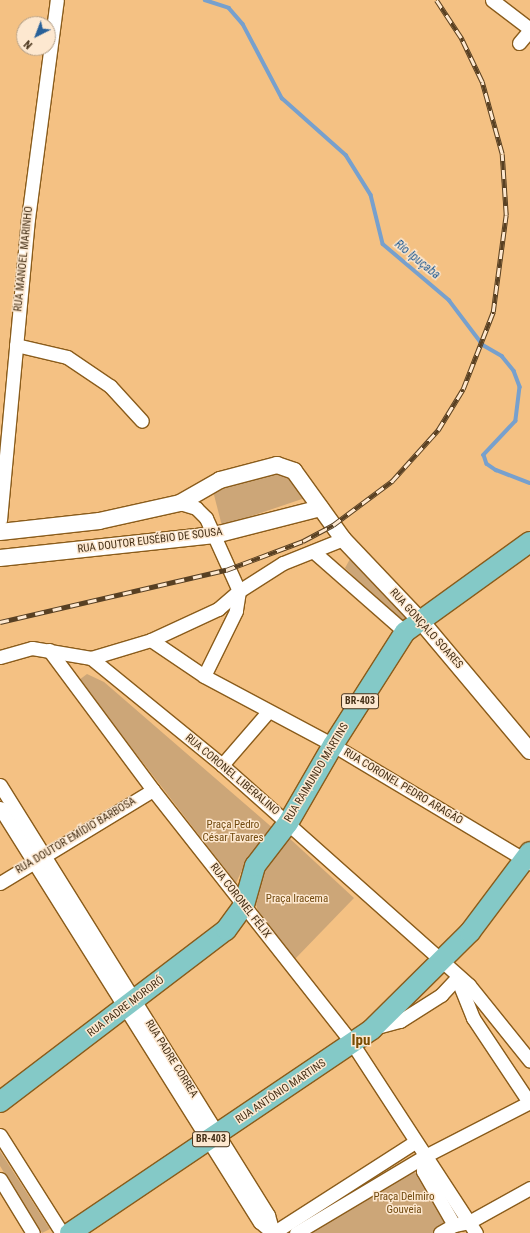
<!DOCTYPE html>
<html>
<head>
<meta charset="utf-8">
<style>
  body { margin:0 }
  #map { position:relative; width:530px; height:1233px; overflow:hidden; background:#f4c183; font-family:"Roboto Condensed",sans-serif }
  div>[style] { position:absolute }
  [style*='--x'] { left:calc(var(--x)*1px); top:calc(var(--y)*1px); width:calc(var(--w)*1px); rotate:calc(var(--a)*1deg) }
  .green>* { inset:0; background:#cca678 }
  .stream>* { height:3.5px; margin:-1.75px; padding:0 1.75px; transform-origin:1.75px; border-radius:1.75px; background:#77a0cd }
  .roads { filter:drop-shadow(1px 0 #8a5c1b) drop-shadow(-1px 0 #8a5c1b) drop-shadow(0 1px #8a5c1b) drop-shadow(0 -1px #8a5c1b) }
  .minor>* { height:13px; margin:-6.5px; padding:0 6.5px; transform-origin:6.5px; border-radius:6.5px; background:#fff }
  .tertiary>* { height:16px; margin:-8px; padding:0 8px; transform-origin:8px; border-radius:8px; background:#fff }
  .primary>* { height:20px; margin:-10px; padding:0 10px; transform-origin:10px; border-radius:10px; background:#84c9c7 }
  .rail>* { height:4.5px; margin-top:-2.25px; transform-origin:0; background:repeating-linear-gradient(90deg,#fde8d0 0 9px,#584023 0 18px); box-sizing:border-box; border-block:1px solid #584023 }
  span { translate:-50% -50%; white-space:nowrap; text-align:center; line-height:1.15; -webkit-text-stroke:3px #fde8d0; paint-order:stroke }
  .shield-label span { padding:1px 3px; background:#fde8d0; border:1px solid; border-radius:3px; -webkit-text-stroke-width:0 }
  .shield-label { font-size:10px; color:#463118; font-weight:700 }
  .street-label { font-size:11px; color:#463118 }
  .park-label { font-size:11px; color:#71490e }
  .water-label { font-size:12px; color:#1c578f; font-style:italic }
  .district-label { font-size:15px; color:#794c00; font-weight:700 }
  .north { position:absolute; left:16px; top:16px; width:40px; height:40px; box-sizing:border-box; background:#fde8d0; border:1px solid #b49f86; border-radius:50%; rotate:222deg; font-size:11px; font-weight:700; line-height:16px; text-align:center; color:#463118 }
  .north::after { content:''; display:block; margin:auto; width:14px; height:18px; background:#296199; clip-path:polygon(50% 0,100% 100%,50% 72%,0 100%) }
</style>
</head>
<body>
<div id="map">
  <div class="green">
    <i style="clip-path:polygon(270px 472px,289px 475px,305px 498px,222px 526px,213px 491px)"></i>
    <i style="clip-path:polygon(350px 559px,406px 616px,404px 620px,397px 619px,345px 568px)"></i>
    <i style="clip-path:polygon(87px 674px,104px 682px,275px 830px,243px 868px,236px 883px,79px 680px)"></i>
    <i style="clip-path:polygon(287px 836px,354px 898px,295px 959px,259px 915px,256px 904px,259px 876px)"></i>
    <i style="clip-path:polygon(0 1151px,50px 1229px,42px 1233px,0 1166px)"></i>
    <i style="clip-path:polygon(409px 1170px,421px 1175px,446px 1215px,445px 1225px,437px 1233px,306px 1233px)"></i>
  </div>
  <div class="stream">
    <i style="--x:205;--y:0;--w:25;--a:18"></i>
    <i style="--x:229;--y:8;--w:21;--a:49"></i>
    <i style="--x:243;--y:24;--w:84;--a:62.2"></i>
    <i style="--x:282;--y:98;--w:86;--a:41.7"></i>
    <i style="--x:346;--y:155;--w:47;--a:58"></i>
    <i style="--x:371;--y:195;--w:50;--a:76.2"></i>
    <i style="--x:383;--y:244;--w:87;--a:40.3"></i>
    <i style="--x:449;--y:300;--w:56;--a:52.9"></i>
    <i style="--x:483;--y:345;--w:22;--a:30"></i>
    <i style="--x:502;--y:356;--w:19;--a:51"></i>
    <i style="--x:514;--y:371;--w:17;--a:69"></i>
    <i style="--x:520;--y:387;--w:34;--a:97"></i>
    <i style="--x:516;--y:421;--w:47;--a:133.3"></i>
    <i style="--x:484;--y:455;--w:9;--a:72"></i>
    <i style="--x:487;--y:464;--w:11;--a:34"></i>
    <i style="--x:496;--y:470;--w:36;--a:21"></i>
  </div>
  <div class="roads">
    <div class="minor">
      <i style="--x:492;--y:0;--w:48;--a:37.3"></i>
      <i style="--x:519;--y:43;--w:17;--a:-50"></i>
      <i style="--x:16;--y:345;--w:52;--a:13.2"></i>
      <i style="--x:67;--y:357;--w:52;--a:34"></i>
      <i style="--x:110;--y:386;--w:47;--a:47.6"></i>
      <i style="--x:180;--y:503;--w:17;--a:17"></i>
      <i style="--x:196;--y:508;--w:14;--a:45"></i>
      <i style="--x:206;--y:518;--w:80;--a:65.7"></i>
      <i style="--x:239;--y:591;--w:20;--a:99"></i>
      <i style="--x:236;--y:611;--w:72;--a:116.2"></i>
      <i style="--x:0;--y:520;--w:302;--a:-84.7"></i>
      <i style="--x:28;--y:219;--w:221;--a:-82.5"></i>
      <i style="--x:315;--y:553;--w:120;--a:41.3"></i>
      <i style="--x:151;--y:640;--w:64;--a:34.2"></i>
      <i style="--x:204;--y:676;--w:146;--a:28.1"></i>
      <i style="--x:333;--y:745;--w:230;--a:30.9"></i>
      <i style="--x:49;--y:650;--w:174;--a:53.4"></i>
      <i style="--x:153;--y:790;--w:322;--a:51.8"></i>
      <i style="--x:352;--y:1043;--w:227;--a:56.9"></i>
      <i style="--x:0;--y:657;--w:33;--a:-16"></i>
      <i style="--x:32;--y:648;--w:60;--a:9.6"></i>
      <i style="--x:91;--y:658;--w:63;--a:-16.7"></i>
      <i style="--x:151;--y:640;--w:74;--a:-24.8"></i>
      <i style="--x:218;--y:609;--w:28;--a:-41"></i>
      <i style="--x:239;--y:591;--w:52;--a:-32.5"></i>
      <i style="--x:283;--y:563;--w:65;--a:-21.8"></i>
      <i style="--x:91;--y:658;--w:169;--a:39.2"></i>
      <i style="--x:222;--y:765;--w:331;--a:41.7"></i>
      <i style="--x:469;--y:985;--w:97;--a:51.2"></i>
      <i style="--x:222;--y:765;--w:69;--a:-49.1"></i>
      <i style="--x:0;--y:785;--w:507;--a:58.07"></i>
      <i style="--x:268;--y:1215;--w:19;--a:74"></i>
      <i style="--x:0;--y:808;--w:489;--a:57.9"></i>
      <i style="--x:260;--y:1222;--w:17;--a:40"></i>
      <i style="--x:0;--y:883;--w:179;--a:-31.3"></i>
      <i style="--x:457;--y:978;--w:43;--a:68.2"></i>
      <i style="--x:473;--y:1018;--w:101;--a:56.3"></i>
      <i style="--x:377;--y:1027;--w:24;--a:-15"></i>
      <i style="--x:400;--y:1021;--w:49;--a:-32.4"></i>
      <i style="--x:441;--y:995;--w:23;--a:-47"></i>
      <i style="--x:0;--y:1135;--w:116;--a:57.7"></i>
      <i style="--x:425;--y:1156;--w:15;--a:98"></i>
      <i style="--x:423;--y:1171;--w:62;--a:60.1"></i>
      <i style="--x:0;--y:1179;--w:63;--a:58.6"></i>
      <i style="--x:273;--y:1233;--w:169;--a:-32.7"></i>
      <i style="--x:296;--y:1233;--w:150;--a:-30.8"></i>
      <i style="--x:425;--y:1156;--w:118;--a:-27.2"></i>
      <i style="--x:440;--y:1233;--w:16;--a:-30"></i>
      <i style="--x:454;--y:1225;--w:15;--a:-11"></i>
      <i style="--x:469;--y:1222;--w:70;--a:-29.1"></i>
    </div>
    <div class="tertiary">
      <i style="--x:0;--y:532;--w:100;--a:-6.3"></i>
      <i style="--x:99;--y:521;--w:83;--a:-12.5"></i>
      <i style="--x:180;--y:503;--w:46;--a:-29.9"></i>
      <i style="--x:220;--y:480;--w:59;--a:-14.7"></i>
      <i style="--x:277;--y:465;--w:18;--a:19"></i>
      <i style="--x:294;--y:471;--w:84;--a:54.2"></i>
      <i style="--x:343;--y:539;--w:112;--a:46.5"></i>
      <i style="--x:420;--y:620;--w:171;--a:50"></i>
      <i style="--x:0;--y:558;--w:216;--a:-6.1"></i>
      <i style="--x:215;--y:535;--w:109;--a:-14.3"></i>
    </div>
    <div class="primary">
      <i style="--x:0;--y:1102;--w:284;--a:-37.3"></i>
      <i style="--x:226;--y:930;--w:31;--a:-54"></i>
      <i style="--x:244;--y:905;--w:41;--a:-74.2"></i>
      <i style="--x:255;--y:866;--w:54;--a:-52.5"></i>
      <i style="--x:288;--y:823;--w:90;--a:-60"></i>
      <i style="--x:333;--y:745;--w:134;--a:-57.5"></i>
      <i style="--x:405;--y:632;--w:154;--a:-35.8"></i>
      <i style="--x:70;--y:1233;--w:364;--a:-34"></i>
      <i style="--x:372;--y:1029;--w:138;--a:-44.7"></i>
      <i style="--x:470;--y:932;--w:100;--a:-53.1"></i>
    </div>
  </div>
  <div class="rail">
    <i style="--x:0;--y:622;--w:232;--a:-13"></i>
    <i style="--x:226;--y:570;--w:82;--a:-20.6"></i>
    <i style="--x:303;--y:541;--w:34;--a:-28"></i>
    <i style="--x:333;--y:525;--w:74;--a:-36.7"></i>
    <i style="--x:392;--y:481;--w:69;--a:-48"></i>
    <i style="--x:438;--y:430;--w:48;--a:-58.6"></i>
    <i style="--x:463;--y:389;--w:83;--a:-68.7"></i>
    <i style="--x:493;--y:312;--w:98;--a:-82.4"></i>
    <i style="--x:506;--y:215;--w:61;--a:-93.8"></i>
    <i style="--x:502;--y:154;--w:75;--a:-105.5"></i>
    <i style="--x:482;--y:82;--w:49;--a:-115.5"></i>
    <i style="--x:461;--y:38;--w:45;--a:-123.3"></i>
  </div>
  <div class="shield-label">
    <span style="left:360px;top:701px">BR-403</span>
    <span style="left:211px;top:1139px">BR-403</span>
  </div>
  <div class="street-label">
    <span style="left:24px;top:259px;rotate:-84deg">RUA MANOEL MARINHO</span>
    <span style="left:150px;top:541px;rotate:-7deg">RUA DOUTOR EUSÉBIO DE SOUSA</span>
    <span style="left:426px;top:629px;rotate:48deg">RUA GONÇALO SOARES</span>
    <span style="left:317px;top:773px;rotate:-59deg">RUA RAIMUNDO MARTINS</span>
    <span style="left:232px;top:775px;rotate:40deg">RUA CORONEL LIBERALINO</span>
    <span style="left:403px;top:787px;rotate:31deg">RUA CORONEL PEDRO ARAGÃO</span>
    <span style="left:76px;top:836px;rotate:-31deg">RUA DOUTOR EMÍDIO BARBOSA</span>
    <span style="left:240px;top:901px;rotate:52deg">RUA CORONEL FÉLIX</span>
    <span style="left:126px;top:1007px;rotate:-37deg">RUA PADRE MORORÓ</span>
    <span style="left:171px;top:1059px;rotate:58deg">RUA PADRE CORREA</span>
    <span style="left:281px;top:1092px;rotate:-34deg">RUA ANTÔNIO MARTINS</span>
  </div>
  <div class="park-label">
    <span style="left:233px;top:832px">Praça Pedro<br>César Tavares</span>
    <span style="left:297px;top:899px">Praça Iracema</span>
    <span style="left:404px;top:1204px">Praça Delmiro<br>Gouveia</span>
  </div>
  <div class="water-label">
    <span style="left:417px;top:260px;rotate:39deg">Rio Ipuçaba</span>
  </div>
  <div class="district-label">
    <span style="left:361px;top:1041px">Ipu</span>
  </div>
  <div class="north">N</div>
</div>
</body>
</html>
